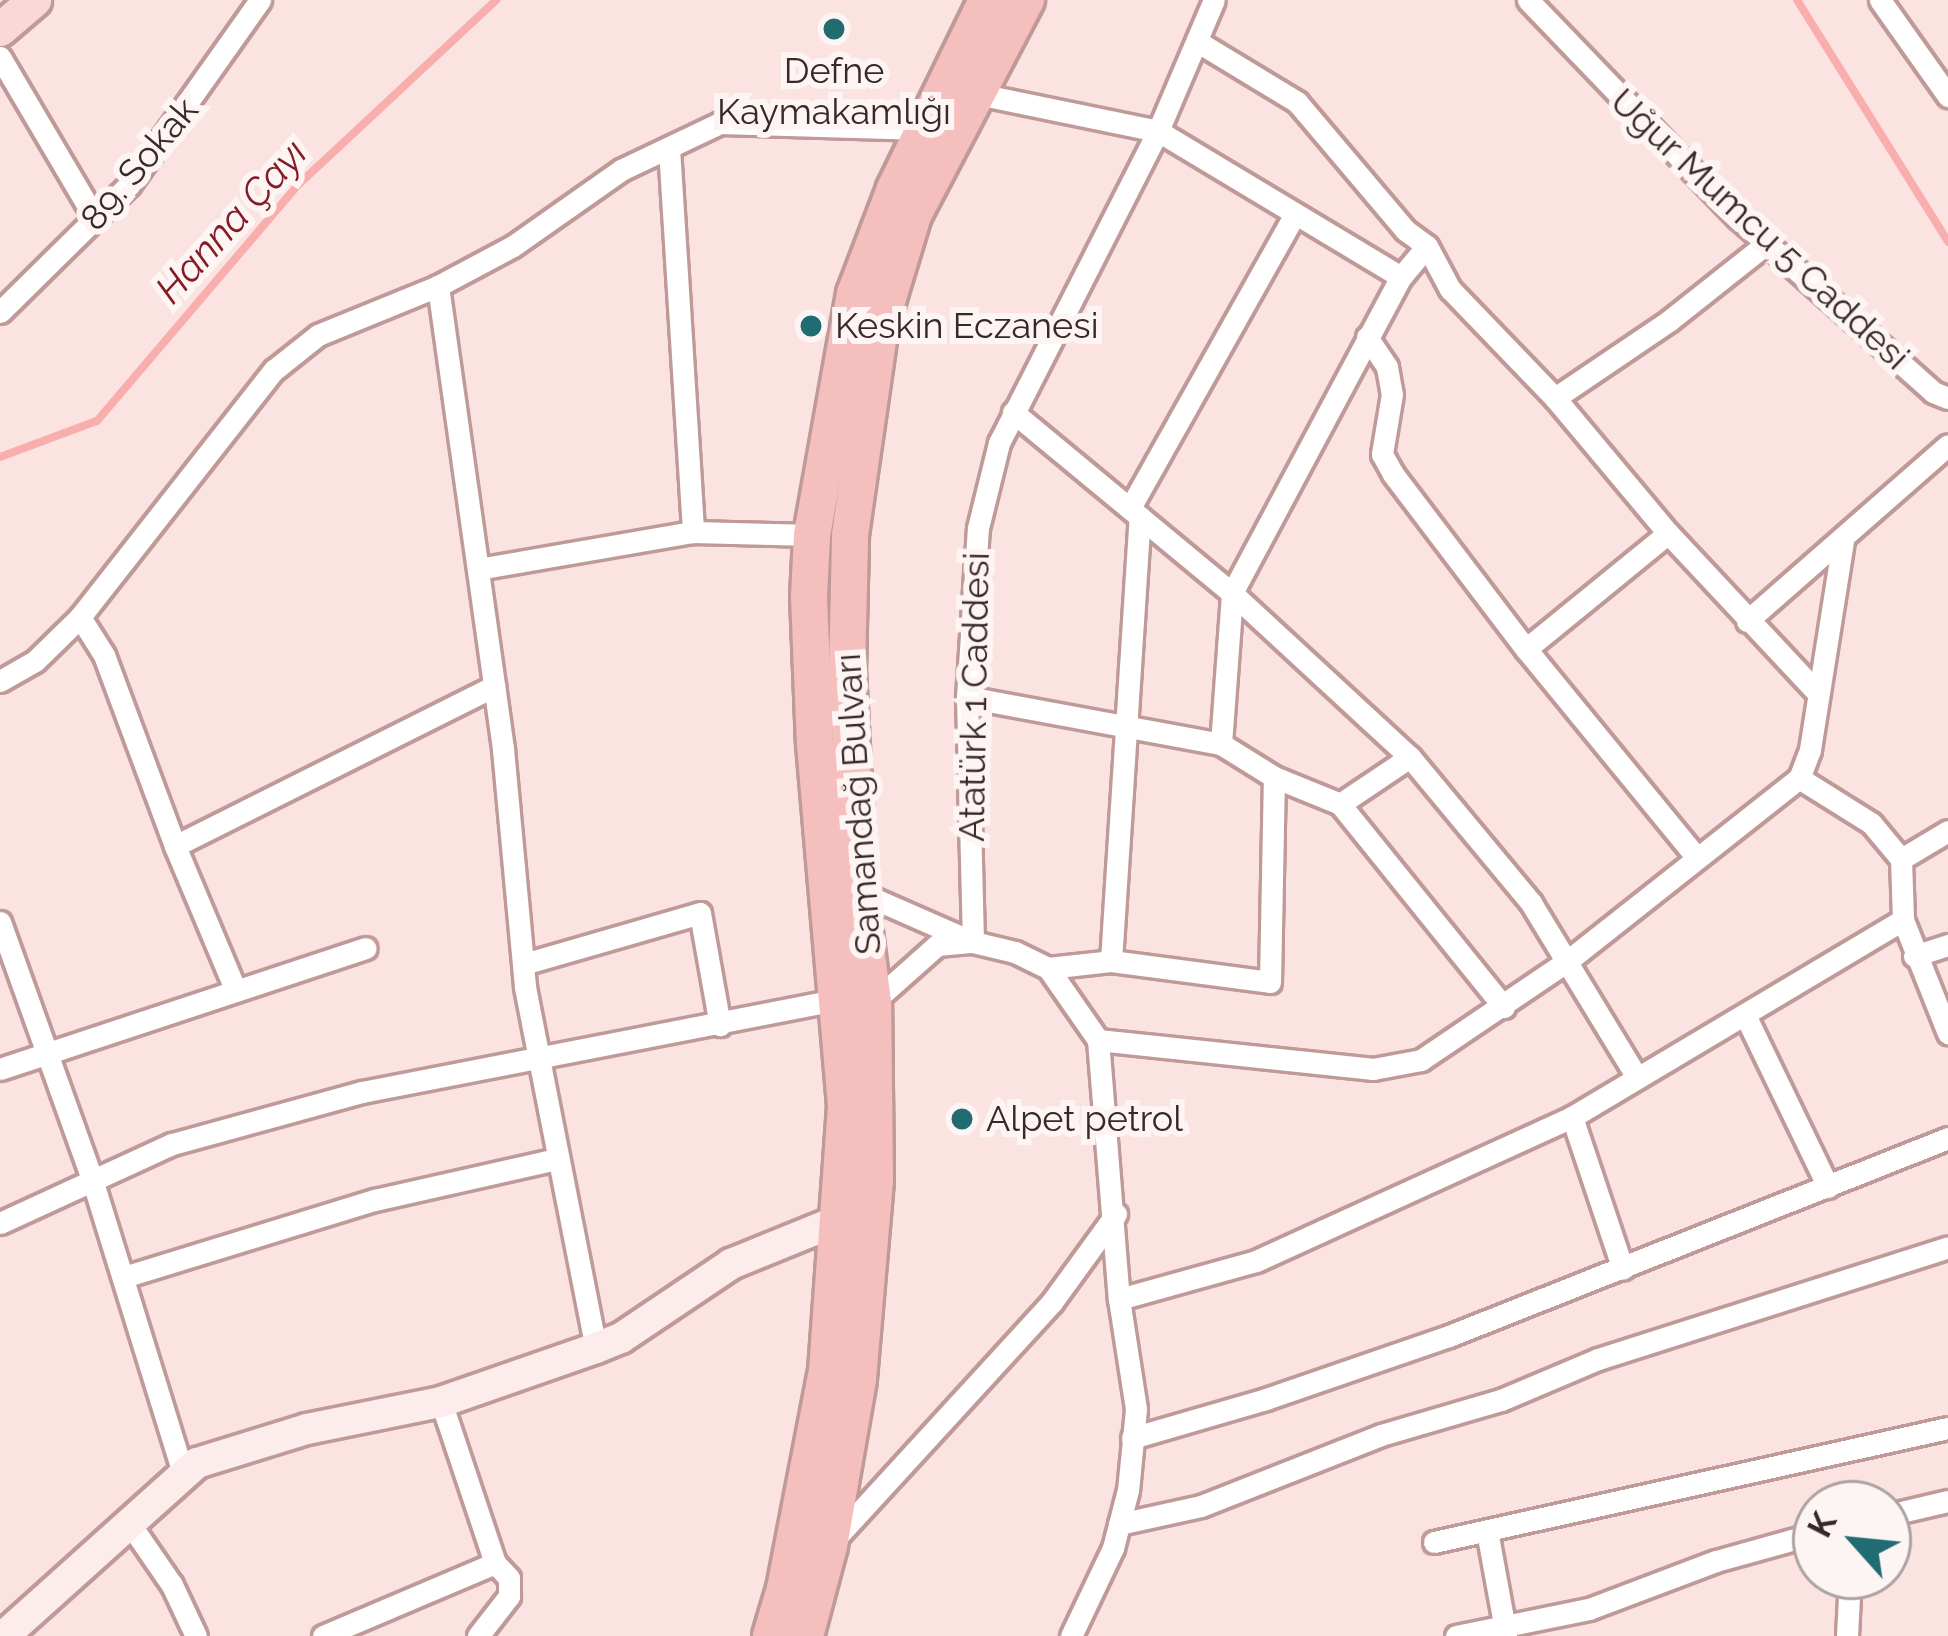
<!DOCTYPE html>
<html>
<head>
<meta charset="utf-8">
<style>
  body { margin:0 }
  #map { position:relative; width:1948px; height:1636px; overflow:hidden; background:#fbe3e1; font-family:Raleway,sans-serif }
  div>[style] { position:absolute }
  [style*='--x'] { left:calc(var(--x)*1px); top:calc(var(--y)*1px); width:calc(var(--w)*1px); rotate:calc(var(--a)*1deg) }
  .stream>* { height:8px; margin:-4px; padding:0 4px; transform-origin:4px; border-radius:4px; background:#f7aeac }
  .roads { filter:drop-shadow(3px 0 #bf9a98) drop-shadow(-3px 0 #bf9a98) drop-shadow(0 3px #bf9a98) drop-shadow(0 -3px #bf9a98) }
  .street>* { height:21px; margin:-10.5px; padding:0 10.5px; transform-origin:10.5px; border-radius:10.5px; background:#fff }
  .secondary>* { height:30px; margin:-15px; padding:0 15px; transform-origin:15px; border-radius:15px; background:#fceceb }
  .primary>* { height:33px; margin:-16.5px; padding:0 16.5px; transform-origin:16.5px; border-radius:16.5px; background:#f9d9d7 }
  .highway>* { height:36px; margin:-18px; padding:0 18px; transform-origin:18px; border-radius:18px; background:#f5bfbd }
  .dots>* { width:33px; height:33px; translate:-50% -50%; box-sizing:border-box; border:6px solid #fdf4f4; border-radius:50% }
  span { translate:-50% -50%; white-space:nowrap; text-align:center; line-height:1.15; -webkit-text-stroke:12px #fdf4f4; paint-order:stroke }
  .poi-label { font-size:36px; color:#382928 }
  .left { translate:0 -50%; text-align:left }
  .street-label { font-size:36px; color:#382928 }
  .water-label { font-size:39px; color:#821c25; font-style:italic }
  .north { position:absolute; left:1792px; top:1480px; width:120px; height:120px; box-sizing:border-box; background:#fdf4f4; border:3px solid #aea3a2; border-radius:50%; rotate:297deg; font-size:33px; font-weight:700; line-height:48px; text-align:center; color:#382928 }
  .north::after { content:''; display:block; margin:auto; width:42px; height:54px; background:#216c71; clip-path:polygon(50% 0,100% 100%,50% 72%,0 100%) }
</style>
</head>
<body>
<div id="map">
  <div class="stream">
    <i style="--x:1797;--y:0;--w:285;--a:58"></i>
    <i style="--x:0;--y:457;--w:103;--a:-20.4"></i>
    <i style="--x:97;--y:421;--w:311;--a:-49.6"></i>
    <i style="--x:299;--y:184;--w:270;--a:-43"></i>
  </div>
  <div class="roads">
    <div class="street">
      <i style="--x:1528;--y:0;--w:303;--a:46.1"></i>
      <i style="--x:1738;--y:218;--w:261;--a:41.7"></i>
      <i style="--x:1933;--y:392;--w:16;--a:22"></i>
      <i style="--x:1880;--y:0;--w:118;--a:54.7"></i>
      <i style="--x:1198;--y:42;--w:116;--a:31.2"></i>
      <i style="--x:1297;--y:102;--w:167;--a:49.8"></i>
      <i style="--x:1405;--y:230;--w:27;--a:36"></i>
      <i style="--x:0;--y:57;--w:189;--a:59.5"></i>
      <i style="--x:973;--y:93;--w:189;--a:11.6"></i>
      <i style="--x:1158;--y:131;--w:283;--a:31"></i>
      <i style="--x:1401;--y:277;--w:40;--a:-50"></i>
      <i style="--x:1427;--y:246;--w:49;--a:61.9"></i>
      <i style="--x:1450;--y:289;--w:151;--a:46.1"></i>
      <i style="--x:1555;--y:398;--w:176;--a:50.1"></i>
      <i style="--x:1668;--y:533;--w:216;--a:46.9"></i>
      <i style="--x:669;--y:148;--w:385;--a:86.4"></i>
      <i style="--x:438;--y:286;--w:468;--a:82"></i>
      <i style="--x:503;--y:749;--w:239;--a:84.7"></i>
      <i style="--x:525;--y:987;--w:368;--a:78.9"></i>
      <i style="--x:0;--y:312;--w:181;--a:-44.6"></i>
      <i style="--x:129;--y:185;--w:227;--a:-54.7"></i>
      <i style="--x:1367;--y:337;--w:36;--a:56"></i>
      <i style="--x:1387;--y:367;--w:27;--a:80"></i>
      <i style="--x:1392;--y:394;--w:61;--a:99.5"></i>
      <i style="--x:1382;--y:454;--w:23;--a:61"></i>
      <i style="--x:1393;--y:474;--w:220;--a:52.8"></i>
      <i style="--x:1526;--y:649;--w:270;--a:50.7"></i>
      <i style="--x:1555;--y:398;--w:139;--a:-34.1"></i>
      <i style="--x:1670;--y:320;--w:124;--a:-38.4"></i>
      <i style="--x:1013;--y:412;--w:284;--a:39.6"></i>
      <i style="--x:1232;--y:593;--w:242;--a:42.7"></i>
      <i style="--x:1410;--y:757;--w:190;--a:50.3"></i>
      <i style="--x:1531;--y:903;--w:200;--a:58.7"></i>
      <i style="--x:1130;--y:508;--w:337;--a:-60.7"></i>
      <i style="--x:1843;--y:541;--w:212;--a:99"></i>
      <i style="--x:1810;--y:750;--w:30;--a:111"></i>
      <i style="--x:1799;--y:778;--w:85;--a:32"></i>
      <i style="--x:1871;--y:823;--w:47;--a:50.2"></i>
      <i style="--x:478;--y:569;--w:218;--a:-9.8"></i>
      <i style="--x:693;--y:532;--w:119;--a:1.4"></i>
      <i style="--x:80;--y:617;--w:45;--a:57.7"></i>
      <i style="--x:104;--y:655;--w:204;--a:69.6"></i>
      <i style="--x:175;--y:846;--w:155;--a:67.2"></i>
      <i style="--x:1747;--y:621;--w:267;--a:-41.2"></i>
      <i style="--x:1526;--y:649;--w:183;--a:-39.2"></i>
      <i style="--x:0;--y:681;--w:40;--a:-29.7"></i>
      <i style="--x:35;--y:661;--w:63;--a:-44.4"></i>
      <i style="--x:80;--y:617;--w:314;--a:-51.9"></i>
      <i style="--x:274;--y:370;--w:56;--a:-38.5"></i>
      <i style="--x:318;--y:335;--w:130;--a:-22.2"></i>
      <i style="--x:438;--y:286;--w:85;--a:-28.1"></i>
      <i style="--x:513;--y:246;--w:132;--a:-35.1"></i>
      <i style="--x:621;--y:170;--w:110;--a:-25.4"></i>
      <i style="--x:720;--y:123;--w:202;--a:1.7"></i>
      <i style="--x:967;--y:697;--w:258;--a:10.5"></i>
      <i style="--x:1221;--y:744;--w:62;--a:31.9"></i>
      <i style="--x:1274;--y:777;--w:71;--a:22.2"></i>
      <i style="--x:1340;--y:804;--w:261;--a:51.1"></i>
      <i style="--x:1221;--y:744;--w:151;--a:-85.8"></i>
      <i style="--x:1232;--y:593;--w:358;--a:-61.9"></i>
      <i style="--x:1340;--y:804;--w:84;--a:-33.9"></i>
      <i style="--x:1948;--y:831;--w:55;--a:149.2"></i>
      <i style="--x:1901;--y:859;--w:61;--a:88.1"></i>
      <i style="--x:1903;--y:920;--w:122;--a:68.3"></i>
      <i style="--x:175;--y:846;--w:357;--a:-26.6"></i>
      <i style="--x:859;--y:892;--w:124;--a:23.7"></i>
      <i style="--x:973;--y:942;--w:245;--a:-91.4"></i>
      <i style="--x:967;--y:697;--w:169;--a:-86.3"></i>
      <i style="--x:978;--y:528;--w:88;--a:-76.1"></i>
      <i style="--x:999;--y:443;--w:350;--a:-63"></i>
      <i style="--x:1158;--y:131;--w:142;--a:-66.9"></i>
      <i style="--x:0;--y:922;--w:273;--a:70.3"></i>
      <i style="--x:92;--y:1179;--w:311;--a:72.8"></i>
      <i style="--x:1914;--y:956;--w:36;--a:-18"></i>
      <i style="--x:1111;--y:961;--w:445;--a:-86.3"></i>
      <i style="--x:527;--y:963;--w:180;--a:-16.1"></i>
      <i style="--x:700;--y:913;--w:114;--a:79.9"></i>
      <i style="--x:1048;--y:968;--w:63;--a:-6.3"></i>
      <i style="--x:1111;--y:961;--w:160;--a:7.5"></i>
      <i style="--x:1270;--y:982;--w:205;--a:-88.9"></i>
      <i style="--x:873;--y:1002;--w:86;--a:-41.7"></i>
      <i style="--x:937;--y:945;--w:36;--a:-5"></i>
      <i style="--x:973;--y:942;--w:43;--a:13.4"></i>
      <i style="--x:1015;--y:952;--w:37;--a:26"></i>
      <i style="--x:1048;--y:968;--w:88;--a:55.2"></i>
      <i style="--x:1098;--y:1040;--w:260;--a:85.4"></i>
      <i style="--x:1119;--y:1299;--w:111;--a:81.2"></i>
      <i style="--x:1136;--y:1409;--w:81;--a:95.6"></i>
      <i style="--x:1128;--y:1490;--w:60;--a:104.5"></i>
      <i style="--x:1113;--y:1548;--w:98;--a:115.5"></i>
      <i style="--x:1745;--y:1015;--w:191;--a:64.2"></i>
      <i style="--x:1098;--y:1040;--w:277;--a:6"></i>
      <i style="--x:1373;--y:1069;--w:49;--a:-10.6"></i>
      <i style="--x:1421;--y:1060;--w:180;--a:-34.1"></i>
      <i style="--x:1570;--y:959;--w:292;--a:-38.3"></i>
      <i style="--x:0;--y:1069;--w:385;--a:-18.3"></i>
      <i style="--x:1572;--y:1117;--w:160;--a:71.5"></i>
      <i style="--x:0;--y:1223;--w:189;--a:-24.7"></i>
      <i style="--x:172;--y:1144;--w:197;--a:-15.3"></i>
      <i style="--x:362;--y:1092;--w:488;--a:-11"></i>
      <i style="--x:124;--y:1277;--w:263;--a:-17.1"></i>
      <i style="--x:375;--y:1200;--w:187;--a:-12.7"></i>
      <i style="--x:1119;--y:1299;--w:142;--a:-15.5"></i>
      <i style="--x:1256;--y:1261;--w:347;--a:-24.5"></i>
      <i style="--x:1572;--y:1117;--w:385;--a:-30.8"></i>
      <i style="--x:1132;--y:1438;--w:140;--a:-16.2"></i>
      <i style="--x:1266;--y:1399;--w:194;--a:-19"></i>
      <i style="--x:1449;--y:1336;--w:537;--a:-21.64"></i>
      <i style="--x:1888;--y:1515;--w:62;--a:-13.1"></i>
      <i style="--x:130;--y:1524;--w:74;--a:55.5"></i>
      <i style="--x:172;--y:1585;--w:56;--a:64.8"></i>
      <i style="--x:1119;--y:1524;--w:84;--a:-12.4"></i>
      <i style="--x:1201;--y:1506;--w:193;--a:-21.5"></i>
      <i style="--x:1381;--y:1435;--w:125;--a:-16.3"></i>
      <i style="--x:1501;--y:1400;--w:105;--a:-22.9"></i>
      <i style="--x:1598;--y:1359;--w:367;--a:-17.7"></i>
      <i style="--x:1487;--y:1531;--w:106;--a:79.6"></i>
      <i style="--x:834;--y:1540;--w:323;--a:-47.5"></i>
      <i style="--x:1052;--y:1302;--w:109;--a:-54"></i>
      <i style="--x:1434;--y:1542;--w:526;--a:-12.51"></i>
      <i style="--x:323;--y:1636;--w:187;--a:-23"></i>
      <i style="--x:495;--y:1563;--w:170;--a:-108.5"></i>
      <i style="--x:478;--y:1636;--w:51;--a:-52.2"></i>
      <i style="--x:509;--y:1596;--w:18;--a:-90"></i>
      <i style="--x:509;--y:1578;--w:21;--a:-133"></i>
      <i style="--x:1456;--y:1636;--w:136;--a:-11.5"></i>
      <i style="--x:1589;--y:1609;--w:136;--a:-20.7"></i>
      <i style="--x:1716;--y:1561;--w:104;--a:-15.6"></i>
      <i style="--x:1847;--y:1636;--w:60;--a:-87.1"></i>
    </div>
    <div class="secondary">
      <i style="--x:4;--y:1636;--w:259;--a:-41.9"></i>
      <i style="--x:197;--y:1463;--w:115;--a:-17.2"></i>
      <i style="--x:307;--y:1429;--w:137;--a:-11.4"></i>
      <i style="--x:441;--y:1402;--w:164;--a:-19.2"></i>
      <i style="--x:596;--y:1348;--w:27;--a:-22"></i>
      <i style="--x:621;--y:1338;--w:133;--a:-33.9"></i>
      <i style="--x:731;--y:1264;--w:114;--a:-22.1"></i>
    </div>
    <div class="primary">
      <i style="--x:0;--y:29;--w:45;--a:-40.5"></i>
    </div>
    <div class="highway">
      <i style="--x:771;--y:1636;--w:49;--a:-73.4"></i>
      <i style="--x:785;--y:1589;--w:222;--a:-79.1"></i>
      <i style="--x:827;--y:1371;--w:266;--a:-85.9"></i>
      <i style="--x:846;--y:1106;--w:361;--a:-94.9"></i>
      <i style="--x:815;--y:746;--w:149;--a:-92.3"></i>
      <i style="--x:809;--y:597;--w:62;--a:-87.2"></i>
      <i style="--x:812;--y:535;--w:245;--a:-79.9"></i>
      <i style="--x:855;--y:294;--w:112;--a:-69.1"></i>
      <i style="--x:895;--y:189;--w:210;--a:-64"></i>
      <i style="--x:805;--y:1636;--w:93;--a:-75.1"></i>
      <i style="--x:829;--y:1546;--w:169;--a:-80.1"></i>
      <i style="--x:858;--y:1379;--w:199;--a:-85.1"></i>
      <i style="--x:875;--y:1181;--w:179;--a:-90.6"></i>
      <i style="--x:873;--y:1002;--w:111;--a:-97.3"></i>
      <i style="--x:859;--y:892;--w:220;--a:-93.1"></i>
      <i style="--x:847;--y:672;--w:137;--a:-88.7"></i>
      <i style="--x:850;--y:535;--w:216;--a:-81.8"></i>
      <i style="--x:881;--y:321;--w:111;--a:-73.2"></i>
      <i style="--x:913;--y:215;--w:243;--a:-62.3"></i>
    </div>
  </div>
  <div class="dots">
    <i style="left:834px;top:29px;background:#216c71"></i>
    <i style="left:811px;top:326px;background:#216c71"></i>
    <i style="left:962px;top:1119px;background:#216c71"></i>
  </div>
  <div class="poi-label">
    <span style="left:834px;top:91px">Defne<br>Kaymakamlığı</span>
    <span class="left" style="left:835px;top:326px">Keskin Eczanesi</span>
    <span class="left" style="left:986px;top:1119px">Alpet petrol</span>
  </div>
  <div class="street-label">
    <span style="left:139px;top:164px;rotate:-50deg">89. Sokak</span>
    <span style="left:1760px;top:229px;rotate:43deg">Uğur Mumcu 5 Caddesi</span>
    <span style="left:974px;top:697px;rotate:-89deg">Atatürk 1 Caddesi</span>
    <span style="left:858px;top:804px;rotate:-94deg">Samandağ Bulvarı</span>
  </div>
  <div class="water-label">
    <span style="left:231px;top:221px;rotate:-48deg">Hanna Çayı</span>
  </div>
  <div class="north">K</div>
</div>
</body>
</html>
